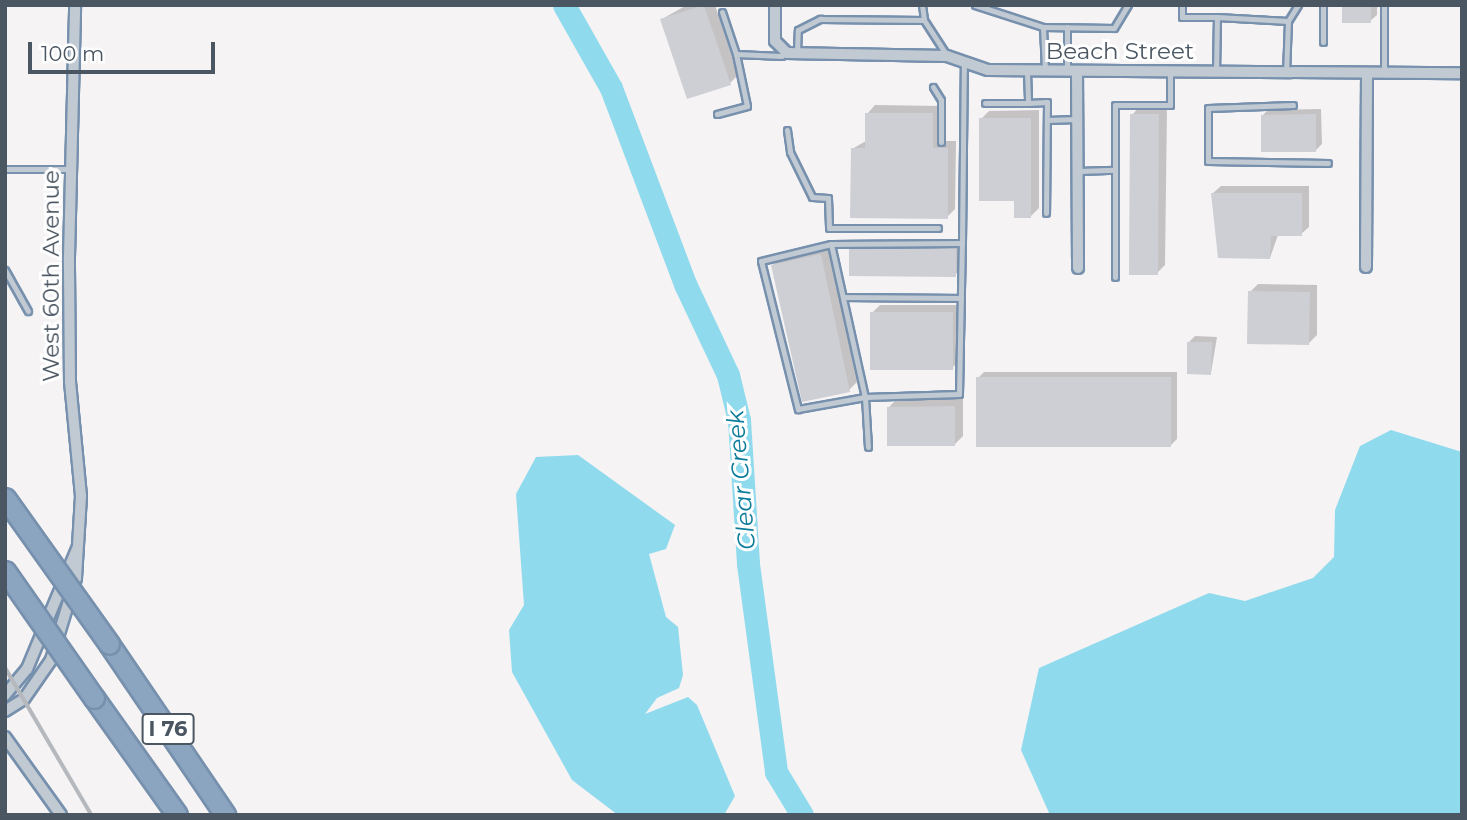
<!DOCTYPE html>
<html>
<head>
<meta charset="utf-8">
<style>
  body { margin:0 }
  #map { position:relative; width:1467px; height:820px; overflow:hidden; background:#f5f3f3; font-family:Montserrat,sans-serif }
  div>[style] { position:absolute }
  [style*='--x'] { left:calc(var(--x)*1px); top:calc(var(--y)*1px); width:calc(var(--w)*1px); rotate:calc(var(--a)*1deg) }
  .water>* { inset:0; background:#90daee }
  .shadow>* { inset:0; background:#0003 }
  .river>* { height:23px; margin:-11.5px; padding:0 11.5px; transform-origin:11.5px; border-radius:11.5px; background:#90daee }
  .building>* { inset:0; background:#cdcfd5 }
  .roads { filter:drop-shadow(2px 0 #7690ad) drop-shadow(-2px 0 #7690ad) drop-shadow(0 2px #7690ad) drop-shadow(0 -2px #7690ad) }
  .lane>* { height:5px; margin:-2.5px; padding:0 2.5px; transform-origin:2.5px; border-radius:2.5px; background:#c1cad2 }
  .street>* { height:10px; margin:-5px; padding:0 5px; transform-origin:5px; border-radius:5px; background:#c1cad2 }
  .highway>* { height:19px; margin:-9.5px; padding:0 9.5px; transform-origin:9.5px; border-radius:9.5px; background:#8ba5c1 }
  .rail>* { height:3.5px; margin:-1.75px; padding:0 1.75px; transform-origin:1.75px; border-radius:1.75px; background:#b5b8bd }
  .bridges { filter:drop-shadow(2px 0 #7690ad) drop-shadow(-2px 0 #7690ad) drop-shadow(0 2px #7690ad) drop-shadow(0 -2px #7690ad) }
  .highway-bridge>* { height:19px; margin:-9.5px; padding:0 9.5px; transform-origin:9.5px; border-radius:9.5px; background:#8ba5c1 }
  span { translate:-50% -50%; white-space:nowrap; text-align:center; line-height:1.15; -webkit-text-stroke:6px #fff; paint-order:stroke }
  .shield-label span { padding:2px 5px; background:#fff; border:2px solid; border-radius:5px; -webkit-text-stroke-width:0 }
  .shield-label { font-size:21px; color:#4a5661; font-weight:700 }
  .street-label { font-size:23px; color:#4a5661 }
  .water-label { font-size:24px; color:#0c7c9b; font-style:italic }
  .frame { position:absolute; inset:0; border:7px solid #4a5661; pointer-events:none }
  .scale { position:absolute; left:28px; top:42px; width:187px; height:32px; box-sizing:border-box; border:4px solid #4a5661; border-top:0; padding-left:9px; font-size:21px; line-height:24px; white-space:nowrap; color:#4a5661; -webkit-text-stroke:5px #fff; paint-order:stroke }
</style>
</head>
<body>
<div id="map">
  <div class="water">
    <i style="clip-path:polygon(1391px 430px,1462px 452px,1462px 815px,1050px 815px,1021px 750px,1039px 668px,1209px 593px,1245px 601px,1313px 578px,1334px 557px,1335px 510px,1360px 446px)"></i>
    <i style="clip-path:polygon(578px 455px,675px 525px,666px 549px,649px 554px,666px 617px,678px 627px,683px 675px,679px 688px,657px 698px,645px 714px,688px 697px,697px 705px,735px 796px,724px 815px,618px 815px,572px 780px,512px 672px,509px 630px,524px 605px,516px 494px,536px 457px)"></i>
  </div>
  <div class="shadow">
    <i style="clip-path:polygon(687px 5px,715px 5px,738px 75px,730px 83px,662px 19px)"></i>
    <i style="clip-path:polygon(1344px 5px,1377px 5px,1377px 15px,1370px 21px)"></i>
    <i style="clip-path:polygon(875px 105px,940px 106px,940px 141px,956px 141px,955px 209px,947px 217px,852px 149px,866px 141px,867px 114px)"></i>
    <i style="clip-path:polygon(1140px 106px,1167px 107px,1165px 265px,1157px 273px,1132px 115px)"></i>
    <i style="clip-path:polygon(1321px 109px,1322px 144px,1316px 150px,1262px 116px,1268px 110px)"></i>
    <i style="clip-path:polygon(1039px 110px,1039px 208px,1031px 216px,1016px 199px,981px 119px,989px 111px)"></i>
    <i style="clip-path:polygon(1221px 186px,1309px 186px,1309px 227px,1301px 234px,1278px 235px,1270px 258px,1213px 193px)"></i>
    <i style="clip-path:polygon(964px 241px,963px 267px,955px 275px,851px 250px,859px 242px)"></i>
    <i style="clip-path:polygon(829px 247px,857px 382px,849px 390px,772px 266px,781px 257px)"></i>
    <i style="clip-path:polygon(1258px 284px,1317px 285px,1317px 335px,1308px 344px,1250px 292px)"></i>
    <i style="clip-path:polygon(880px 305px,960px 305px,960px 360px,952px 368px,872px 313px)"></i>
    <i style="clip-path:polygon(1195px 336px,1217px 337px,1211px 373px,1189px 342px)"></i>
    <i style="clip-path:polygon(984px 372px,1177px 372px,1177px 439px,1171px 445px,978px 378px)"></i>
    <i style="clip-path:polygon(897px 399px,963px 399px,963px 436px,955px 444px,889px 407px)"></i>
  </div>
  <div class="river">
    <i style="--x:564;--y:5;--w:95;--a:60.5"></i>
    <i style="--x:611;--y:88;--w:210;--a:69.3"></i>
    <i style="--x:685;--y:284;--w:101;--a:64.7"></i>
    <i style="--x:728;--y:375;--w:46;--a:76.3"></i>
    <i style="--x:739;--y:420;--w:144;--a:86.4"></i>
    <i style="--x:748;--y:564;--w:210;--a:82.3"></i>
    <i style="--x:776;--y:772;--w:50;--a:58.8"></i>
  </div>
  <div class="building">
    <i style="clip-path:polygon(704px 5px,731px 85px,687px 99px,660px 19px)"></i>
    <i style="clip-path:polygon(1342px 5px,1371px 5px,1371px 23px,1342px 23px)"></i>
    <i style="clip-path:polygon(865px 113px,933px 113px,933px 148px,948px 148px,948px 219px,850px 218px,851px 148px,865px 148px)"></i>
    <i style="clip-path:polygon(1130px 114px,1159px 114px,1158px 275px,1129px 275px)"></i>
    <i style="clip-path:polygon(1316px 114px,1316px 152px,1261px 152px,1261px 115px)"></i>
    <i style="clip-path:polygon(979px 118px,1031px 118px,1031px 218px,1014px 218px,1014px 201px,979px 201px)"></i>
    <i style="clip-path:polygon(1211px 193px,1302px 193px,1302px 236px,1271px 236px,1270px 259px,1218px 258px)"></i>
    <i style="clip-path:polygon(956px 248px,956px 277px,849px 276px,849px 249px)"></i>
    <i style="clip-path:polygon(821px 254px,850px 392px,802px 402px,771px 265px)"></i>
    <i style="clip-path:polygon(1248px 291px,1310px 292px,1309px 345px,1247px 344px)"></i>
    <i style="clip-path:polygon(870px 312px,953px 312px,953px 370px,870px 370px)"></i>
    <i style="clip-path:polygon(1187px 342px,1212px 342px,1211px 375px,1187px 374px)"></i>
    <i style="clip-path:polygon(976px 377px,1171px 377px,1171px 447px,976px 447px)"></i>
    <i style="clip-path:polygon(955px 406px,955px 446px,887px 446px,887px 407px)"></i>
  </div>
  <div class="roads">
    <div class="lane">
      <i style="--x:922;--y:5;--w:15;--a:82"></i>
      <i style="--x:975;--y:5;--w:71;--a:17.9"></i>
      <i style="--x:1043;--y:27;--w:71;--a:0.8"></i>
      <i style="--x:1114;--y:28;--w:27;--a:-59"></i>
      <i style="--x:1182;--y:5;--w:12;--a:90"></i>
      <i style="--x:1182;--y:17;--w:35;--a:0"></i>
      <i style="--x:1384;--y:5;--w:68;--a:90"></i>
      <i style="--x:722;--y:12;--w:44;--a:71.6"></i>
      <i style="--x:736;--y:54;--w:46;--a:2.5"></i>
      <i style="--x:1288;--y:21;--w:19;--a:-58"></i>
      <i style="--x:1043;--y:27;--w:42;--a:87.3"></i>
      <i style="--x:1067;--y:27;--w:45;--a:90"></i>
      <i style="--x:1323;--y:42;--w:37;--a:-90"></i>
      <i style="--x:797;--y:53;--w:23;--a:-88"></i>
      <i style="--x:798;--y:30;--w:25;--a:-27"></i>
      <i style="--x:820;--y:19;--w:104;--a:0.6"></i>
      <i style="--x:924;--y:20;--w:40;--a:57.1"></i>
      <i style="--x:1027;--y:71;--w:32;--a:88"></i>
      <i style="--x:1028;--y:103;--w:19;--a:-3"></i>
      <i style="--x:1047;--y:102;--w:111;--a:90.5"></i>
      <i style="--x:1216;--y:73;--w:56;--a:-89"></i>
      <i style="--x:1217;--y:17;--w:71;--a:3.2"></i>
      <i style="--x:1288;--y:21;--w:52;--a:92.2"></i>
      <i style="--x:933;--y:87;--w:15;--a:58"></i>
      <i style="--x:941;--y:100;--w:42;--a:90"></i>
      <i style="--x:985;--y:103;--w:43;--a:0"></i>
      <i style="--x:1293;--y:105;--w:85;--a:178"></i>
      <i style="--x:1208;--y:108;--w:53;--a:90"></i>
      <i style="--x:1208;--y:161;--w:120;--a:1"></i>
      <i style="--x:717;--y:114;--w:31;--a:-15"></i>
      <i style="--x:747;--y:106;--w:53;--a:-101.9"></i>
      <i style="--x:1047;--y:120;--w:30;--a:-2"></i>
      <i style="--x:787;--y:130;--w:22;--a:82"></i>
      <i style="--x:790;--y:152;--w:50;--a:63.9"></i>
      <i style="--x:812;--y:197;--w:16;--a:4"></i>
      <i style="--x:828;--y:198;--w:30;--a:88"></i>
      <i style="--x:829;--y:228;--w:109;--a:0"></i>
      <i style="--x:5;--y:169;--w:67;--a:0"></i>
      <i style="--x:1078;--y:171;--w:37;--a:-2"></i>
      <i style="--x:962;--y:243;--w:131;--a:179.6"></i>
      <i style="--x:831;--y:244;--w:157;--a:77.5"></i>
      <i style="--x:865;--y:397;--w:94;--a:-1.8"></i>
      <i style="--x:959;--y:394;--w:151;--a:-88.9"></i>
      <i style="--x:962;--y:243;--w:181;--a:-89.4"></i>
      <i style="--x:831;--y:244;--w:72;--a:166.3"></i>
      <i style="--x:761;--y:261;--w:153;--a:76"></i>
      <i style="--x:798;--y:409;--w:68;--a:-10.2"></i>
      <i style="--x:865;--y:397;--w:50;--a:86.6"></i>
      <i style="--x:5;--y:270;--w:47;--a:60.7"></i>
      <i style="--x:1115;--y:277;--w:172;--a:-90"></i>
      <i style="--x:1115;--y:105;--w:55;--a:0"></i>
      <i style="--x:1170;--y:105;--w:33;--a:-90"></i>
      <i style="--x:843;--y:297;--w:118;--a:0.5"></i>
    </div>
    <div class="street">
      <i style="--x:775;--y:5;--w:36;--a:90"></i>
      <i style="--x:775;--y:41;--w:17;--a:45"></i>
      <i style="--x:787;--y:53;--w:160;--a:1.1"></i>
      <i style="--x:947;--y:56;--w:43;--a:18.9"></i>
      <i style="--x:988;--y:70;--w:474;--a:0.4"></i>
      <i style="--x:1077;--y:72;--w:196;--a:89.7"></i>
      <i style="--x:1366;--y:267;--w:194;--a:-89.7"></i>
      <i style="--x:5;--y:695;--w:34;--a:-50"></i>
      <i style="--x:27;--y:669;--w:130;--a:-67.4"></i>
      <i style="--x:5;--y:711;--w:22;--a:-32"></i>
      <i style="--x:24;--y:699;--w:47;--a:-55.3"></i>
      <i style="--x:51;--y:660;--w:86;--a:-73"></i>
      <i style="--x:76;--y:578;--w:82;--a:-86.5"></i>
      <i style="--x:81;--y:496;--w:115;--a:-95.5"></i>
      <i style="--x:70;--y:382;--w:125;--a:-90.5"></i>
      <i style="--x:69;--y:257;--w:252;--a:-88.6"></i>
      <i style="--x:5;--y:737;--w:96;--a:54.3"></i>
    </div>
    <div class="highway">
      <i style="--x:109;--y:644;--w:207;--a:55.8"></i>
      <i style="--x:94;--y:698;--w:143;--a:54.6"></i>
    </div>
  </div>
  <div class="rail">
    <i style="--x:5;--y:667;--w:172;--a:59.6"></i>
  </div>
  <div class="bridges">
    <div class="highway-bridge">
      <i style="--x:5;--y:498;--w:179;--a:54.5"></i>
      <i style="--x:5;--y:571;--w:155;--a:55"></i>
    </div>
  </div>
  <div class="shield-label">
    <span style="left:168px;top:729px">I 76</span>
  </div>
  <div class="street-label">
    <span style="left:1120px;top:51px">Beach Street</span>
    <span style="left:51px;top:276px;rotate:-90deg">West 60th Avenue</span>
  </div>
  <div class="water-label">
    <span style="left:741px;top:480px;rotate:-95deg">Clear Creek</span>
  </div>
  <div class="frame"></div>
  <div class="scale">100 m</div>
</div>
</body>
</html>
